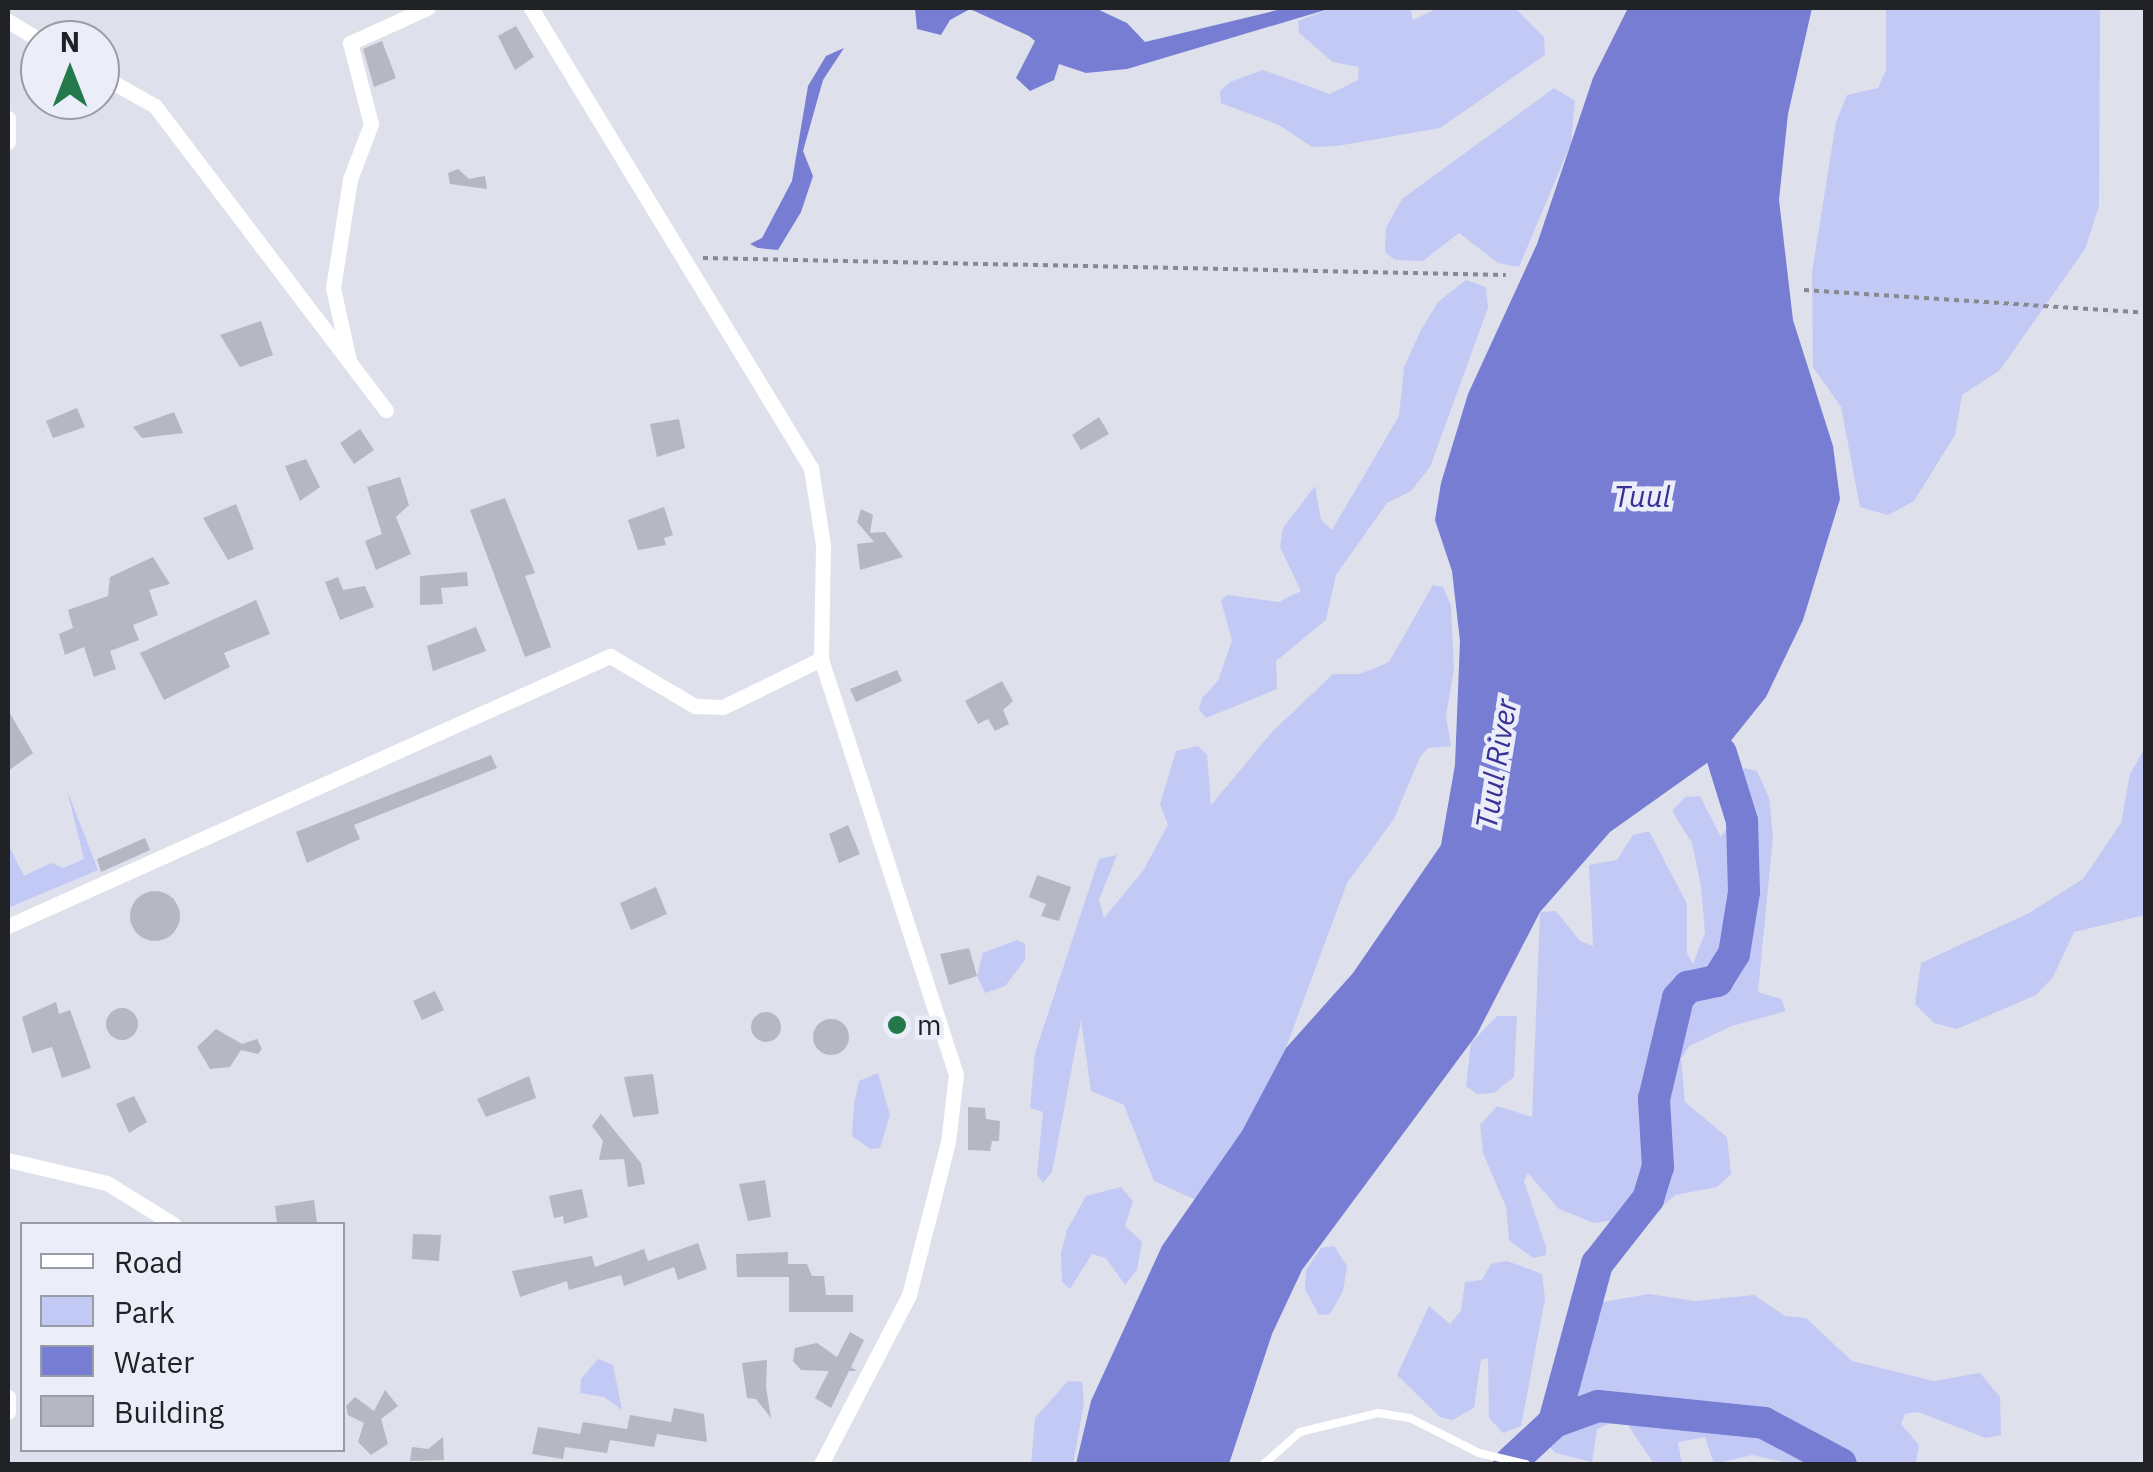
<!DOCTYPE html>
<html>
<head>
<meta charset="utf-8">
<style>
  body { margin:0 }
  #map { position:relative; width:2153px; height:1472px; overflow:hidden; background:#dee0eb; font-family:"IBM Plex Sans",sans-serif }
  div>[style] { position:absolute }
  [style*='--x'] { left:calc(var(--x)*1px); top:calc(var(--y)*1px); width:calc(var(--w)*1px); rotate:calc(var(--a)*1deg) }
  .green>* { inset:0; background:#c3c9f5 }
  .water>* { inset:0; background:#767dd3 }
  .river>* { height:32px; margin:-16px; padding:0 16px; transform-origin:16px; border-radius:16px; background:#767dd3 }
  .building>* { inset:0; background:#b5b7c2 }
  .round { border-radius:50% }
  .path>* { height:4px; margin-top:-2px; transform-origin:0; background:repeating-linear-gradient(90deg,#878990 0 5px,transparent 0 10px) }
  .service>* { height:8px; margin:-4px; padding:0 4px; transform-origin:4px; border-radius:4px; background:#fff }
  .minor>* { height:15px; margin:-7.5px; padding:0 7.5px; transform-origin:7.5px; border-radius:7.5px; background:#fff }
  .dots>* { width:28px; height:28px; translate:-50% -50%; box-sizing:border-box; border:5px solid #ebedf9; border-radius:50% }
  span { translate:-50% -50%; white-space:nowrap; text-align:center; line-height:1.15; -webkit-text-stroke:9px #ebedf9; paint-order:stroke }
  .poi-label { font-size:28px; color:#212226 }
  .left { translate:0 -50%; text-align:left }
  .water-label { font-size:30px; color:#383196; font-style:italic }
  .frame { position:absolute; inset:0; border:10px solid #212226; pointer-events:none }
  .legend { position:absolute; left:20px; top:1222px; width:325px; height:230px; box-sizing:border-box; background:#ebedf9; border:2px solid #9a9ca5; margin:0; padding:12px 18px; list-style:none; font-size:30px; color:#212226 }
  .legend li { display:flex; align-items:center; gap:20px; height:50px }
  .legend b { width:50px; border:2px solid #9a9ca5 }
  .north { position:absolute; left:20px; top:20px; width:100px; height:100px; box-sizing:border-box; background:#ebedf9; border:2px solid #9a9ca5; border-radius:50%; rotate:0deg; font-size:28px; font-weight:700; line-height:40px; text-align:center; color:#212226 }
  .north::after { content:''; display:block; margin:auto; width:35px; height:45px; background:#24794c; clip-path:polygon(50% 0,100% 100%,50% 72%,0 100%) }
</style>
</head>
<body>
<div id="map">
  <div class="green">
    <i style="clip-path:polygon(1332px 8px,1410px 8px,1413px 20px,1438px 8px,1515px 8px,1544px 37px,1545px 55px,1440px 128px,1337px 146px,1312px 147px,1279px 125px,1221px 103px,1220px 91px,1230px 82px,1263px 70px,1330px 94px,1358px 80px,1359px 67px,1333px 62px,1299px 33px,1298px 21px)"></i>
    <i style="clip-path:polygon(1886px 8px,2100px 8px,2100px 31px,2099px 206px,2085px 249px,2000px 370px,1962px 395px,1955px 435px,1914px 501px,1888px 515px,1860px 507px,1841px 407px,1813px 367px,1812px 272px,1836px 122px,1847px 95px,1878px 88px,1886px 70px)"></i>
    <i style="clip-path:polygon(1554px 88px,1575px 101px,1571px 143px,1519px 267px,1498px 263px,1459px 233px,1423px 261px,1395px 260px,1385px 252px,1386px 228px,1402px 199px)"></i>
    <i style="clip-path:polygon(1466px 280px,1486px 287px,1488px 308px,1430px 467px,1411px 491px,1387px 503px,1336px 575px,1326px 620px,1276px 661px,1277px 689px,1206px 718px,1199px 709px,1202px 698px,1218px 681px,1232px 640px,1221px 601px,1227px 595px,1279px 602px,1301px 591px,1280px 547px,1283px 528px,1315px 486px,1321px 520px,1332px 530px,1399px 416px,1404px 367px,1421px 330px,1438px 302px)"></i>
    <i style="clip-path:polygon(1433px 585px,1443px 587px,1451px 606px,1454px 669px,1446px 716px,1451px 746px,1428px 748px,1420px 757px,1394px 819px,1347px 883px,1286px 1048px,1242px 1131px,1196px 1200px,1154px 1181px,1124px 1105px,1091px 1091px,1081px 1020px,1052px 1172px,1043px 1183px,1037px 1174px,1043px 1112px,1030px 1108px,1035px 1053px,1099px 859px,1117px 855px,1099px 900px,1104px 918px,1143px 871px,1168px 825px,1160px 804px,1176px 751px,1198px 746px,1207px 755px,1211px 805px,1272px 732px,1333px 674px,1360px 674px,1389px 662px)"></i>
    <i style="clip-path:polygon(2145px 748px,2145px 915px,2074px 932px,2053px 977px,2036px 995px,1957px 1029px,1934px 1023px,1915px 1004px,1921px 963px,2027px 914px,2083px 879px,2121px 823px,2130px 774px)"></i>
    <i style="clip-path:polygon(1745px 768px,1757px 771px,1769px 798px,1773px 836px,1758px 992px,1781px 999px,1786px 1011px,1732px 1026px,1689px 1046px,1681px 1059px,1685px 1102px,1727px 1137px,1731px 1174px,1717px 1187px,1676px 1195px,1652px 1214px,1594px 1223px,1559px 1209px,1528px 1173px,1524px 1181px,1546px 1247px,1546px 1255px,1533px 1258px,1509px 1240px,1506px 1207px,1483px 1153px,1480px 1125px,1497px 1106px,1532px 1117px,1540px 912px,1556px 911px,1580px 941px,1593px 946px,1589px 865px,1617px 860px,1633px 835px,1649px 831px,1687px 904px,1687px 953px,1693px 964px,1705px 933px,1701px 886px,1692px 843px,1672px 811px,1685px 797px,1700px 796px,1721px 837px,1728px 827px,1730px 783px)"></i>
    <i style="clip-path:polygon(67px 790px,98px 870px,8px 908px,8px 844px,24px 876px,51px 863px,63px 868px,84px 859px)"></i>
    <i style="clip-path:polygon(1017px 940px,1025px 944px,1025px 960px,1005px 986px,985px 993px,977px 976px,983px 953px)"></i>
    <i style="clip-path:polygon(1497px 1016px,1517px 1016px,1514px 1077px,1494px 1093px,1477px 1094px,1466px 1086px,1471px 1043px)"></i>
    <i style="clip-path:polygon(878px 1073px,890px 1115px,880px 1148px,870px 1149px,852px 1136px,854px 1104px,859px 1081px)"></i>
    <i style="clip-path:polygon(1121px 1187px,1133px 1201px,1125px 1226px,1142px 1242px,1137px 1270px,1125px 1285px,1106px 1258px,1092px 1254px,1070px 1289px,1062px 1282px,1061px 1253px,1067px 1230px,1086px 1196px)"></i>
    <i style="clip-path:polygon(1334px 1246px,1347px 1266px,1343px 1291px,1330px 1314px,1319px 1315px,1305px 1289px,1306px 1270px,1321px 1248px)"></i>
    <i style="clip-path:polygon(1507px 1261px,1542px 1274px,1545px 1299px,1521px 1426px,1503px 1433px,1489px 1418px,1488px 1358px,1481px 1360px,1474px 1408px,1452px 1420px,1440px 1417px,1397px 1375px,1429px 1306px,1450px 1324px,1461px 1311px,1465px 1282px,1482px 1280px,1491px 1264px)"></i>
    <i style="clip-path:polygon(1649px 1294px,1695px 1301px,1754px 1295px,1785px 1316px,1806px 1318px,1852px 1361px,1934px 1381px,1980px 1373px,2000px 1397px,2001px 1435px,1986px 1438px,1918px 1412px,1905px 1414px,1901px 1424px,1919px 1445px,1916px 1462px,1793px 1464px,1752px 1455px,1714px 1464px,1705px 1437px,1678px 1442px,1682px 1464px,1654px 1464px,1628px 1425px,1614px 1421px,1597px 1429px,1592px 1462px,1556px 1453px,1547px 1445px,1562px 1414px,1569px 1364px,1596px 1303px)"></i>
    <i style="clip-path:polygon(598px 1359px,613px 1365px,622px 1410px,604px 1397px,580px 1393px,581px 1379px)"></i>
    <i style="clip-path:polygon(1068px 1381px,1082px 1382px,1084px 1403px,1073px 1464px,1031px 1464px,1035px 1418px)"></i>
  </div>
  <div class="water">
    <i style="clip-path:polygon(915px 8px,1095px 8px,1127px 23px,1145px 42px,1286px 8px,1332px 8px,1127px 69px,1086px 73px,1059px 64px,1054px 80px,1030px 91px,1016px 78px,1035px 41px,1029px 36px,970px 9px,950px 20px,941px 35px,917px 29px)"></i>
    <i style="clip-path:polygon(1628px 8px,1812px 8px,1788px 114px,1779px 200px,1793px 320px,1833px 446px,1840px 499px,1803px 620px,1766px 697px,1721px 753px,1610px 832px,1540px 912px,1477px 1034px,1302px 1270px,1272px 1334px,1229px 1464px,1076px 1464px,1091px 1401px,1162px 1246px,1242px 1131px,1286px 1048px,1353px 973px,1441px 845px,1455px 765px,1460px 641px,1452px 571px,1435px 520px,1441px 483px,1468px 394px,1537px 244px,1593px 78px)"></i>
    <i style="clip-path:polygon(844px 48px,823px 80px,803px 151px,813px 176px,801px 212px,778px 250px,758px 248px,750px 244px,762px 238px,792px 181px,808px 86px,826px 56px)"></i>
  </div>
  <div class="river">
    <i style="--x:1554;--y:1422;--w:47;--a:-20"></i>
    <i style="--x:1598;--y:1406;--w:167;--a:5.8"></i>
    <i style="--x:1764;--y:1423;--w:87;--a:28"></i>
    <i style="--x:1509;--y:1464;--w:62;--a:-43"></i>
    <i style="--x:1554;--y:1422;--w:164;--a:-74.8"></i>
    <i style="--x:1597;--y:1264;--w:83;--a:-51.9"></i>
    <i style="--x:1648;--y:1199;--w:34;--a:-73"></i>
    <i style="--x:1658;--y:1167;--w:68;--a:-93.4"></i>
    <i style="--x:1654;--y:1099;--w:104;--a:-76.6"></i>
    <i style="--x:1678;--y:998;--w:15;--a:-48"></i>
    <i style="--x:1688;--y:987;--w:30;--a:-12"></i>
    <i style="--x:1717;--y:981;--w:32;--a:-58"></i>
    <i style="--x:1734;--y:954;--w:63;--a:-80.8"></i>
    <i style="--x:1744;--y:892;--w:71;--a:-91.6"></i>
    <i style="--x:1742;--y:821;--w:71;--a:-107.2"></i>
  </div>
  <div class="building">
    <i style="clip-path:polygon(516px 26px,534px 57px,515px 70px,498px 36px)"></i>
    <i style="clip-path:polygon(382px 41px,396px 78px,374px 87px,363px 49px)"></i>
    <i style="clip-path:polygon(458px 169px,469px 179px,485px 176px,487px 189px,450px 184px,448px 173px)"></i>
    <i style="clip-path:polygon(261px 321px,273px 355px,240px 367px,220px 335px)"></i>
    <i style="clip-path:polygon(77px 408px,85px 427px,53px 438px,46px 421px)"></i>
    <i style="clip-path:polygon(174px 412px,183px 433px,142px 438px,133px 427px)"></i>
    <i style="clip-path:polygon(1099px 417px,1109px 434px,1081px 450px,1072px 435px)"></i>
    <i style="clip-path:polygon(679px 419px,685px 448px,657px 457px,650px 424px)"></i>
    <i style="clip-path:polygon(360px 429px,374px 450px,354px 464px,340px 443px)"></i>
    <i style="clip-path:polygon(306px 459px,320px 487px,300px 501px,285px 466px)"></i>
    <i style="clip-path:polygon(400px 477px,409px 505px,396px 517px,411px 554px,376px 570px,365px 541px,382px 534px,367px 487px)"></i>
    <i style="clip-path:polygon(505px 498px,535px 573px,525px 576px,551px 647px,525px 657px,470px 510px)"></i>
    <i style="clip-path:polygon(236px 504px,254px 549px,228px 560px,203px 518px)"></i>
    <i style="clip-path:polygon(664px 507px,673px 535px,664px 538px,666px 545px,638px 550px,628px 520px)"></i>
    <i style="clip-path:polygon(861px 509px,873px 515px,870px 533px,885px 532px,903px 557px,860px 570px,857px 544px,874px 542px,857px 522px)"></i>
    <i style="clip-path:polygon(153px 557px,170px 584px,149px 590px,158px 615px,133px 625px,139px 640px,110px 651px,116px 669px,94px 677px,84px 647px,65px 655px,59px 634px,73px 628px,68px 610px,108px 596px,110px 577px)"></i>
    <i style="clip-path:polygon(467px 572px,468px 586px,441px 588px,443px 604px,420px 605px,420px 576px)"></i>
    <i style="clip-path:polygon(338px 577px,343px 590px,365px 586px,374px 607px,340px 620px,325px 582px)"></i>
    <i style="clip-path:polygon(256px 600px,270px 634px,224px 653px,230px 667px,164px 700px,140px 653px)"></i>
    <i style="clip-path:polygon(476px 627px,486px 651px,433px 671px,427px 646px)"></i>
    <i style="clip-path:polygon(897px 670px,902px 681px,856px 702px,850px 689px)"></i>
    <i style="clip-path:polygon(1002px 681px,1013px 701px,1003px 710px,1009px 724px,995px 731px,988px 719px,978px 724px,965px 701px)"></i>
    <i style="clip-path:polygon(8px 710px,33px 753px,8px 771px)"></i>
    <i style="clip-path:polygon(491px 755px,497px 768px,354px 825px,360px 839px,307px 863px,296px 832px)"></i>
    <i style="clip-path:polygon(848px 825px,860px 854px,839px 863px,829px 834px)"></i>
    <i style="clip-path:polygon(145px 838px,150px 850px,101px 872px,97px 859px)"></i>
    <i style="clip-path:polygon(1037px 875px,1071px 887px,1059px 921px,1041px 916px,1046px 904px,1029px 897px)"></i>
    <i style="clip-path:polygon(656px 887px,667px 914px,631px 930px,620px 903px)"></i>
    <i class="round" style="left:130px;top:891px;width:50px;height:50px"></i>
    <i style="clip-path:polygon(969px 948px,977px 976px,949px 985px,940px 954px)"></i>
    <i style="clip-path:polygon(435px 991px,444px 1010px,422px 1020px,413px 1001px)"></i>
    <i style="clip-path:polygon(56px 1002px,59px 1014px,70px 1010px,91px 1068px,62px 1078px,52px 1047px,32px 1053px,22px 1017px)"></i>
    <i class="round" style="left:106px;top:1008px;width:32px;height:32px"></i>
    <i class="round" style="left:751px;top:1012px;width:30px;height:30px"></i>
    <i class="round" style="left:813px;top:1019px;width:36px;height:36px"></i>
    <i style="clip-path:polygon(216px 1029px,242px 1044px,257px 1039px,262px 1049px,258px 1054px,241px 1050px,230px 1067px,210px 1069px,197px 1047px)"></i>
    <i style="clip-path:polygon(653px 1074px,659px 1114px,633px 1117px,624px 1077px)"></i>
    <i style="clip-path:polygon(529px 1076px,536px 1098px,486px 1117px,477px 1099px)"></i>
    <i style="clip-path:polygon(134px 1096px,147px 1122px,129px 1133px,116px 1104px)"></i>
    <i style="clip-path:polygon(968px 1107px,985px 1108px,986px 1119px,1000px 1121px,999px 1141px,992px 1141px,990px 1151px,968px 1150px)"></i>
    <i style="clip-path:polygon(601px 1114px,641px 1163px,645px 1184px,628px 1187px,624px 1159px,599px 1160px,603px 1141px,592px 1126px)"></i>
    <i style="clip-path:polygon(765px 1180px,771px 1217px,748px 1221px,739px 1184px)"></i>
    <i style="clip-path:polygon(582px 1189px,588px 1217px,564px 1224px,563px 1216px,554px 1218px,549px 1196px)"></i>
    <i style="clip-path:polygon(314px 1200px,317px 1223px,277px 1224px,275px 1206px)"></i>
    <i style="clip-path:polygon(413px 1234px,441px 1235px,439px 1261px,412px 1259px)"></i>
    <i style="clip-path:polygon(698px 1243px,707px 1269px,678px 1280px,674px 1267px,624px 1286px,621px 1275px,569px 1290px,567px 1281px,520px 1297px,512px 1271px,592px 1256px,595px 1267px,644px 1249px,648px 1261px)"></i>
    <i style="clip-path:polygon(788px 1252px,788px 1264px,807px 1264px,812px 1276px,824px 1276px,826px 1295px,853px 1295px,853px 1312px,789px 1312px,789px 1277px,737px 1277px,736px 1254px)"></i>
    <i style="clip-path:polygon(850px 1332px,864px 1340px,851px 1367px,857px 1371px,849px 1371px,831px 1408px,815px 1398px,829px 1371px,801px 1370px,793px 1361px,795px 1348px,817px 1343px,837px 1357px)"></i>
    <i style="clip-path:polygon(767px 1360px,766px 1387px,771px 1418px,756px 1399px,747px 1398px,742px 1363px)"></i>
    <i style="clip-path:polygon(385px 1390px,398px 1406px,381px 1419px,388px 1444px,371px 1455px,358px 1442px,364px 1423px,348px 1415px,346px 1406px,355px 1397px,374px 1411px)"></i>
    <i style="clip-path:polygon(674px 1408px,704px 1414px,707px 1442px,657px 1434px,654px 1447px,610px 1440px,607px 1453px,565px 1447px,563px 1459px,532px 1454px,538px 1427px,580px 1434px,583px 1422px,627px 1429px,630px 1415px,671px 1422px)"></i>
    <i style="clip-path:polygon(443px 1437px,444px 1460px,410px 1461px,412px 1447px,428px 1449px)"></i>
  </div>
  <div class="path">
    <i style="--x:703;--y:258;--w:803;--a:1.21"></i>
    <i style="--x:1804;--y:290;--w:343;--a:3.8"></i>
  </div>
  <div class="service">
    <i style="--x:1264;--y:1464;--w:48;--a:-41.6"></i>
    <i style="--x:1300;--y:1432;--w:80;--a:-13.7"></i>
    <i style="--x:1378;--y:1413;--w:32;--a:9"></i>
    <i style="--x:1410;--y:1418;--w:77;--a:26.9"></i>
    <i style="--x:1479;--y:1453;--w:48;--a:13.2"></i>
  </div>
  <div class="minor">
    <i style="--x:531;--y:8;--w:539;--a:58.67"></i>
    <i style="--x:811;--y:468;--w:78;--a:81.1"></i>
    <i style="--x:823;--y:545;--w:114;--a:91"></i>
    <i style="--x:821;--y:659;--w:436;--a:72"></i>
    <i style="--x:956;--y:1074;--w:68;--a:96.7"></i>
    <i style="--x:948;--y:1142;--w:158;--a:104.3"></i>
    <i style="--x:909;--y:1295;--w:191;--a:117.5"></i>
    <i style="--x:8;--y:21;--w:37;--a:31"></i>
    <i style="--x:100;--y:75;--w:63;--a:29.4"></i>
    <i style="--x:155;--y:106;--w:382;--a:52.8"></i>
    <i style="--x:8;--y:118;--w:24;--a:90"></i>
    <i style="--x:349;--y:360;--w:74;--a:-102.5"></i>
    <i style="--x:333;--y:288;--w:110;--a:-81.1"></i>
    <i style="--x:350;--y:179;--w:59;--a:-69.1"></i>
    <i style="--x:371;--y:124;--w:84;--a:-104.5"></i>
    <i style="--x:350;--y:43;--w:85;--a:-24.4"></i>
    <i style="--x:8;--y:926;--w:660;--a:-24.16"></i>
    <i style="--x:610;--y:656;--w:99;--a:30.5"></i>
    <i style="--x:695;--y:706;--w:28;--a:2"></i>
    <i style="--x:723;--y:707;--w:109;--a:-26.1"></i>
    <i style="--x:8;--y:1160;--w:102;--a:13.1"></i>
    <i style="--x:107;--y:1183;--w:78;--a:31.8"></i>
    <i style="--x:8;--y:1397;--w:15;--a:90"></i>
  </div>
  <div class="dots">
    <i style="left:897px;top:1025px;background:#24794c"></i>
  </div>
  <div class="poi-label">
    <span class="left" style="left:917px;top:1025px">m</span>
  </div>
  <div class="water-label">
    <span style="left:1642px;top:496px">Tuul</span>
    <span style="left:1496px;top:764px;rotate:-81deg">Tuul River</span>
  </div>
  <div class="frame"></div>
  <ul class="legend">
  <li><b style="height:12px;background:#fff"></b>Road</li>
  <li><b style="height:28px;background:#c3c9f5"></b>Park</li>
  <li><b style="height:28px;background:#767dd3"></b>Water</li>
  <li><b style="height:28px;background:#b5b7c2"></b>Building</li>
  </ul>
  <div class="north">N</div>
</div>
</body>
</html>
